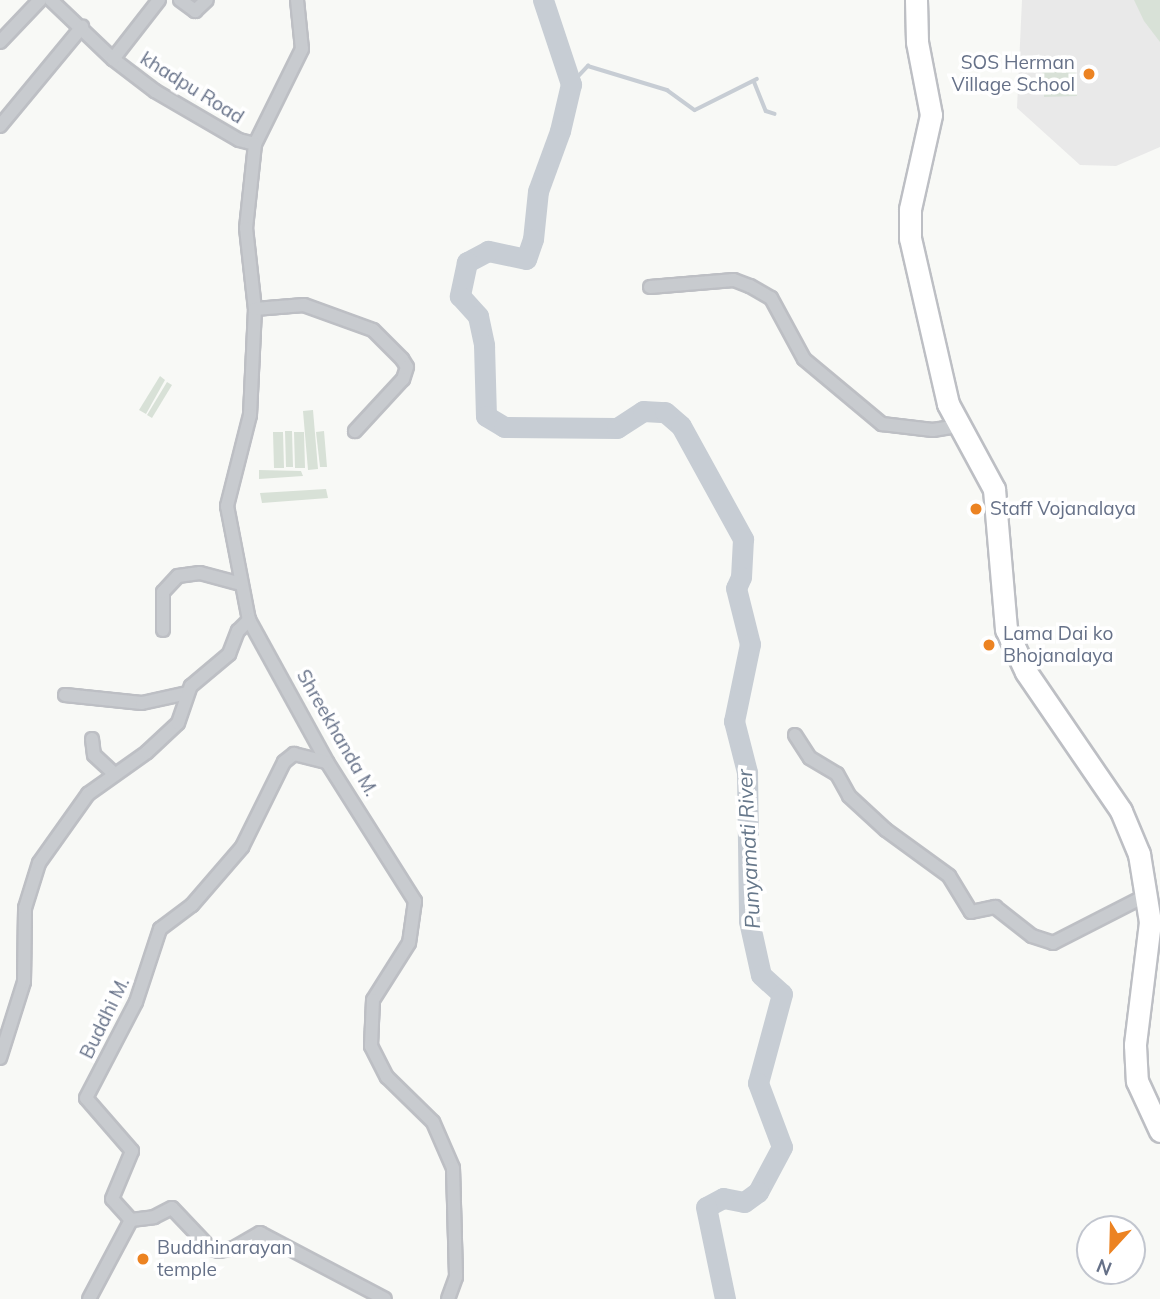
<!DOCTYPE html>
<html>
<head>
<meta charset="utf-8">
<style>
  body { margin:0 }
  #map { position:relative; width:1160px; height:1299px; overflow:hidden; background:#f8f9f6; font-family:Mulish,sans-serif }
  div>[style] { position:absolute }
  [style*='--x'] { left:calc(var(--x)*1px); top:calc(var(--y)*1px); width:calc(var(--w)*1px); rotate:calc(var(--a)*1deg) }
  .built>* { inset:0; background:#e9e9e9 }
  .green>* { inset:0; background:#d8e1d7 }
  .stream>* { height:3.5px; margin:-1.75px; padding:0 1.75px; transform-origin:1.75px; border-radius:1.75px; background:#c7cdd4 }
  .river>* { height:21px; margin:-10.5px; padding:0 10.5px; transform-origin:10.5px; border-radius:10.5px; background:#c7cdd4 }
  .roads { filter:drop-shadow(2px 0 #bdbfc4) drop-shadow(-2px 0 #bdbfc4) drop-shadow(0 2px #bdbfc4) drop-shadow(0 -2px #bdbfc4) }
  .street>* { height:12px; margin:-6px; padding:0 6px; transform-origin:6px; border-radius:6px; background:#c8cbcf }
  .primary>* { height:21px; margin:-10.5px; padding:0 10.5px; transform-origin:10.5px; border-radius:10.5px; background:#fff }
  .dots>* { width:19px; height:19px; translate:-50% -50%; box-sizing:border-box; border:4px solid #fff; border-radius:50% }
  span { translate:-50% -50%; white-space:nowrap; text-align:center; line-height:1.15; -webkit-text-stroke:7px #fff; paint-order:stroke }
  .poi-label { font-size:19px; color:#667188 }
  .right { translate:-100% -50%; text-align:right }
  .left { translate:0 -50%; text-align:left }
  .street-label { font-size:19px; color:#667188 }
  .water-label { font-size:21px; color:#67788b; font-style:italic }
  .north { position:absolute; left:1076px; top:1215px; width:70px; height:70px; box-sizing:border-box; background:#fff; border:2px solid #c2c6cf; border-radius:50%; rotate:202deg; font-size:19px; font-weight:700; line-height:28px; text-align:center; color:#667188 }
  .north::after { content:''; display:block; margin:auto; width:24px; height:32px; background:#ec8322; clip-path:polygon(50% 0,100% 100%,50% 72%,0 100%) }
</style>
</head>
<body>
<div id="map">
  <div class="built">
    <i style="clip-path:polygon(1022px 0,1160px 0,1160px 147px,1116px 166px,1080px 165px,1017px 108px)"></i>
  </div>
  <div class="green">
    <i style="clip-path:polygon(1134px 0,1160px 0,1160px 42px,1144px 21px)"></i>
    <i style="clip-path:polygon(1075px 64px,1077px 96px,1044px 97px,1042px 66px,1069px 70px,1069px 65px)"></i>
    <i style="clip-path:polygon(160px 376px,165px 380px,146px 414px,139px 410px)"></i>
    <i style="clip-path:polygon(167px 382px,172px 385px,152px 418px,147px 415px)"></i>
    <i style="clip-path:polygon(313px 410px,318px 469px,308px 470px,303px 411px)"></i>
    <i style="clip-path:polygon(285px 431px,292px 431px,293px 467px,286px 467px)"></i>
    <i style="clip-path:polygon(324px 431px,327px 467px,320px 467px,316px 432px)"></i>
    <i style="clip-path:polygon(273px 432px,283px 432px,284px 468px,274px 468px)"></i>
    <i style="clip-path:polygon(294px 432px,304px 432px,305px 468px,295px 468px)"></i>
    <i style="clip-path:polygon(259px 470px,301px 471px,303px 476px,259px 479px)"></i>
    <i style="clip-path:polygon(326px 489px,328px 498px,262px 503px,260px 493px)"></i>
  </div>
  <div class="stream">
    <i style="--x:754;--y:81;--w:32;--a:68"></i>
    <i style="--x:766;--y:111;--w:9;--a:18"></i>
    <i style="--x:571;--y:84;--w:25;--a:-47"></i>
    <i style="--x:588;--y:66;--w:83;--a:16.9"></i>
    <i style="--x:667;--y:90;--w:34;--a:36"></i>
    <i style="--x:695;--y:110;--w:69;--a:-26.6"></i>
  </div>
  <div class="river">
    <i style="--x:543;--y:0;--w:89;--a:71.6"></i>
    <i style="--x:571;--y:84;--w:48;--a:103.2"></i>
    <i style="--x:560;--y:131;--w:64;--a:110.1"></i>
    <i style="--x:538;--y:191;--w:48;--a:95.9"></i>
    <i style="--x:533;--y:239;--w:21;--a:109"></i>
    <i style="--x:526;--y:259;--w:39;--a:-168"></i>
    <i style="--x:488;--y:251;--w:24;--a:152"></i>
    <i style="--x:467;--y:262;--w:35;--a:102"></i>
    <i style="--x:460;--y:296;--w:27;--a:48"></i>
    <i style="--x:478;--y:316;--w:30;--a:78"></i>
    <i style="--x:484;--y:345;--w:71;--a:88.4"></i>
    <i style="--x:486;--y:416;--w:21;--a:31"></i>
    <i style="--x:504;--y:427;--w:113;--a:0.5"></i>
    <i style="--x:617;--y:428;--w:31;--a:-33"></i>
    <i style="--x:643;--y:411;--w:22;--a:3"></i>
    <i style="--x:665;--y:412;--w:21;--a:41"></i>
    <i style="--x:681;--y:426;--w:129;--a:61.2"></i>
    <i style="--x:743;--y:539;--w:38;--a:93"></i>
    <i style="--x:741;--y:577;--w:12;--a:114"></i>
    <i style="--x:736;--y:588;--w:58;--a:76"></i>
    <i style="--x:750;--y:644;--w:79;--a:101.7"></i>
    <i style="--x:734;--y:721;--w:53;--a:75.7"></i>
    <i style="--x:747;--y:772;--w:149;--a:89.2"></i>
    <i style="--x:749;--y:921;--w:55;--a:77.5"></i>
    <i style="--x:761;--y:975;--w:28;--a:42"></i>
    <i style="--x:782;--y:994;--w:92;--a:105.1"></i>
    <i style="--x:758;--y:1083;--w:68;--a:69.4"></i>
    <i style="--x:782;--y:1147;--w:51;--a:118.1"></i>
    <i style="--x:758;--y:1192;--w:17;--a:144"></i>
    <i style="--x:744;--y:1202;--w:21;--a:-169"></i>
    <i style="--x:723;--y:1198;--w:19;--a:152"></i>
    <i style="--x:706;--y:1207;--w:94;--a:78.3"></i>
  </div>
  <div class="roads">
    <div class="street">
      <i style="--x:51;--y:0;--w:86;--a:43.6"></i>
      <i style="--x:113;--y:59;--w:53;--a:37.3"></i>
      <i style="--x:155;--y:91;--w:97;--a:30.3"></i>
      <i style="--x:239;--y:140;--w:16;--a:14"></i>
      <i style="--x:180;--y:0;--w:19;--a:36"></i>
      <i style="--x:195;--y:11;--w:16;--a:-43"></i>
      <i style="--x:297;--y:0;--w:49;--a:84.2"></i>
      <i style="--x:302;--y:49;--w:106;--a:116.3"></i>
      <i style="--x:255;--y:144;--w:84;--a:96.1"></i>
      <i style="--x:246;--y:228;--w:81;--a:83.7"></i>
      <i style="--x:255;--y:309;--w:106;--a:92.7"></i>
      <i style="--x:250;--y:415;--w:94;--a:104.2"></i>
      <i style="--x:227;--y:506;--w:116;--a:79.1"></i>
      <i style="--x:249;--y:620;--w:162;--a:61.2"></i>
      <i style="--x:327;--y:762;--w:165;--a:57.7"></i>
      <i style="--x:415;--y:901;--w:42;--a:98.1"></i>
      <i style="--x:409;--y:943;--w:67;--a:122.3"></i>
      <i style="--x:373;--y:1000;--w:46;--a:92.5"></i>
      <i style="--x:371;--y:1046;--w:35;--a:63"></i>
      <i style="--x:387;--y:1077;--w:64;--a:44.4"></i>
      <i style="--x:433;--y:1122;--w:50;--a:66.5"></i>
      <i style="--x:453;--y:1168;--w:109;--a:88.4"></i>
      <i style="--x:456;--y:1277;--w:23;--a:110"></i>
      <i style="--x:0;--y:42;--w:58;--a:-46.4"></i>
      <i style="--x:113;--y:59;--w:75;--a:-52.1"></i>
      <i style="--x:0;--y:126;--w:129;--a:-50.4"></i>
      <i style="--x:650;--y:287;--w:84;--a:-4.8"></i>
      <i style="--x:734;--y:280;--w:17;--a:21"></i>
      <i style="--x:750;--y:286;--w:24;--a:30"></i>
      <i style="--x:771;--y:298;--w:69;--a:61.6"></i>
      <i style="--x:804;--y:359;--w:102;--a:39.8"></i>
      <i style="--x:882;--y:424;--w:51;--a:6.7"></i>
      <i style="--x:933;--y:430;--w:26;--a:-9"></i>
      <i style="--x:255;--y:309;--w:49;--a:-4.7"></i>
      <i style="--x:304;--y:305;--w:73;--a:19.9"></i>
      <i style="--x:373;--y:330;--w:41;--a:45"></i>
      <i style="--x:402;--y:359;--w:9;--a:58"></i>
      <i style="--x:407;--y:367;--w:13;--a:108"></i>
      <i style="--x:403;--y:379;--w:71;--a:132.7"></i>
      <i style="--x:163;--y:630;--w:38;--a:-90"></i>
      <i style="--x:163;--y:592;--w:22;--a:-47"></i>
      <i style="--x:178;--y:576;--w:22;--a:-8"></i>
      <i style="--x:200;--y:573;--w:42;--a:15"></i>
      <i style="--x:65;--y:695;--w:77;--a:5.9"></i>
      <i style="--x:142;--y:703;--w:46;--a:-12.5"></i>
      <i style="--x:795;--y:735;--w:27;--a:57"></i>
      <i style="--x:810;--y:758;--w:31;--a:31"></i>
      <i style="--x:837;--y:774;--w:25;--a:61"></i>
      <i style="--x:849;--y:796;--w:50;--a:42.6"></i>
      <i style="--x:886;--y:830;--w:78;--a:36.1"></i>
      <i style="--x:949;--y:876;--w:42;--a:58.6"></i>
      <i style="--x:971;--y:912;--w:25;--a:-12"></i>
      <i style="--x:995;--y:907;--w:47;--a:38.1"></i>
      <i style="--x:1032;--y:936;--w:22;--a:18"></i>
      <i style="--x:1053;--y:943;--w:101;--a:-27.1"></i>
      <i style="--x:92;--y:739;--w:16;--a:83"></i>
      <i style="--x:94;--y:755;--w:26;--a:43"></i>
      <i style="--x:0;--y:1058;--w:80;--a:-72.5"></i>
      <i style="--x:24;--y:982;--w:74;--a:-89.2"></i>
      <i style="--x:25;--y:908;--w:47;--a:-72.7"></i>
      <i style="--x:39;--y:863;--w:85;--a:-54.6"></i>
      <i style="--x:88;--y:794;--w:72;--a:-35.4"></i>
      <i style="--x:147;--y:752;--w:42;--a:-43.1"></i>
      <i style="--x:178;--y:723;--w:39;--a:-71"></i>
      <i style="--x:191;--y:686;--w:50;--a:-40.1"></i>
      <i style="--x:229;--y:654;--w:25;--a:-69"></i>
      <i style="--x:238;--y:631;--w:16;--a:-45"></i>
      <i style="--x:131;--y:1220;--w:23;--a:-7"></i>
      <i style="--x:154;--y:1217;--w:20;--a:-27"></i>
      <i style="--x:172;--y:1208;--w:57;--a:46.4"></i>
      <i style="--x:211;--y:1249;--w:8;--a:14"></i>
      <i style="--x:219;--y:1251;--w:15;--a:-11"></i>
      <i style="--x:234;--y:1248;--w:30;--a:-30"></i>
      <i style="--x:260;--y:1233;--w:141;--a:27.8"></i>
      <i style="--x:89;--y:1299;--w:89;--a:-62"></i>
      <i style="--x:131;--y:1220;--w:28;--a:-132"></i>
      <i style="--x:112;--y:1199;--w:52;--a:-67.4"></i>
      <i style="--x:132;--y:1151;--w:70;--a:-131"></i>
      <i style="--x:86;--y:1098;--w:108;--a:-62.5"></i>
      <i style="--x:136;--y:1002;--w:77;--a:-71.8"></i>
      <i style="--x:160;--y:929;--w:40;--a:-37"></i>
      <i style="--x:192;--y:905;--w:77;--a:-49.2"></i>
      <i style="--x:242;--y:847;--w:95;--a:-63.7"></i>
      <i style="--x:284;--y:762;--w:13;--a:-39"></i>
      <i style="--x:294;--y:754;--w:34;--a:14"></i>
    </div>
    <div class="primary">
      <i style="--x:916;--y:0;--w:42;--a:88.6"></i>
      <i style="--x:917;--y:42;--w:74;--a:79.1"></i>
      <i style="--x:931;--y:115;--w:96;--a:102.6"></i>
      <i style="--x:910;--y:209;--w:29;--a:90"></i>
      <i style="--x:910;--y:238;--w:170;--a:77.1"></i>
      <i style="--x:948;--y:404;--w:97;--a:61.6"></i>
      <i style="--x:994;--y:489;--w:141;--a:85.1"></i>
      <i style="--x:1006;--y:629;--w:47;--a:65.1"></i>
      <i style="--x:1026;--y:672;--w:168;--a:55.6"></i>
      <i style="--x:1121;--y:811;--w:47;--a:67.3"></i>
      <i style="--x:1139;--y:854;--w:69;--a:80.8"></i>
      <i style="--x:1150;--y:922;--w:124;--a:97"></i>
      <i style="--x:1135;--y:1045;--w:36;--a:87"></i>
      <i style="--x:1137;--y:1081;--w:55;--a:65.3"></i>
    </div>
  </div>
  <div class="dots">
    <i style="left:1089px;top:74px;background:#ec8322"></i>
    <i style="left:976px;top:509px;background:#ec8322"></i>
    <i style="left:989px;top:645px;background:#ec8322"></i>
    <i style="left:143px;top:1259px;background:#ec8322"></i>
  </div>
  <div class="poi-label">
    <span class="right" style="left:1075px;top:74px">SOS Herman<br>Village School</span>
    <span class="left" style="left:990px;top:509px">Staff Vojanalaya</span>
    <span class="left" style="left:1003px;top:645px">Lama Dai ko<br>Bhojanalaya</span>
    <span class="left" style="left:157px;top:1259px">Buddhinarayan<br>temple</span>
  </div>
  <div class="street-label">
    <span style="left:192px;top:88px;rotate:32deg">khadpu Road</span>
    <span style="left:337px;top:733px;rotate:60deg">Shreekhanda M.</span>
    <span style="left:105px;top:1018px;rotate:-64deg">Buddhi M.</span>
  </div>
  <div class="water-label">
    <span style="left:748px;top:849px;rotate:-93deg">Punyamati River</span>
  </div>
  <div class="north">N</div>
</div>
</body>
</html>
